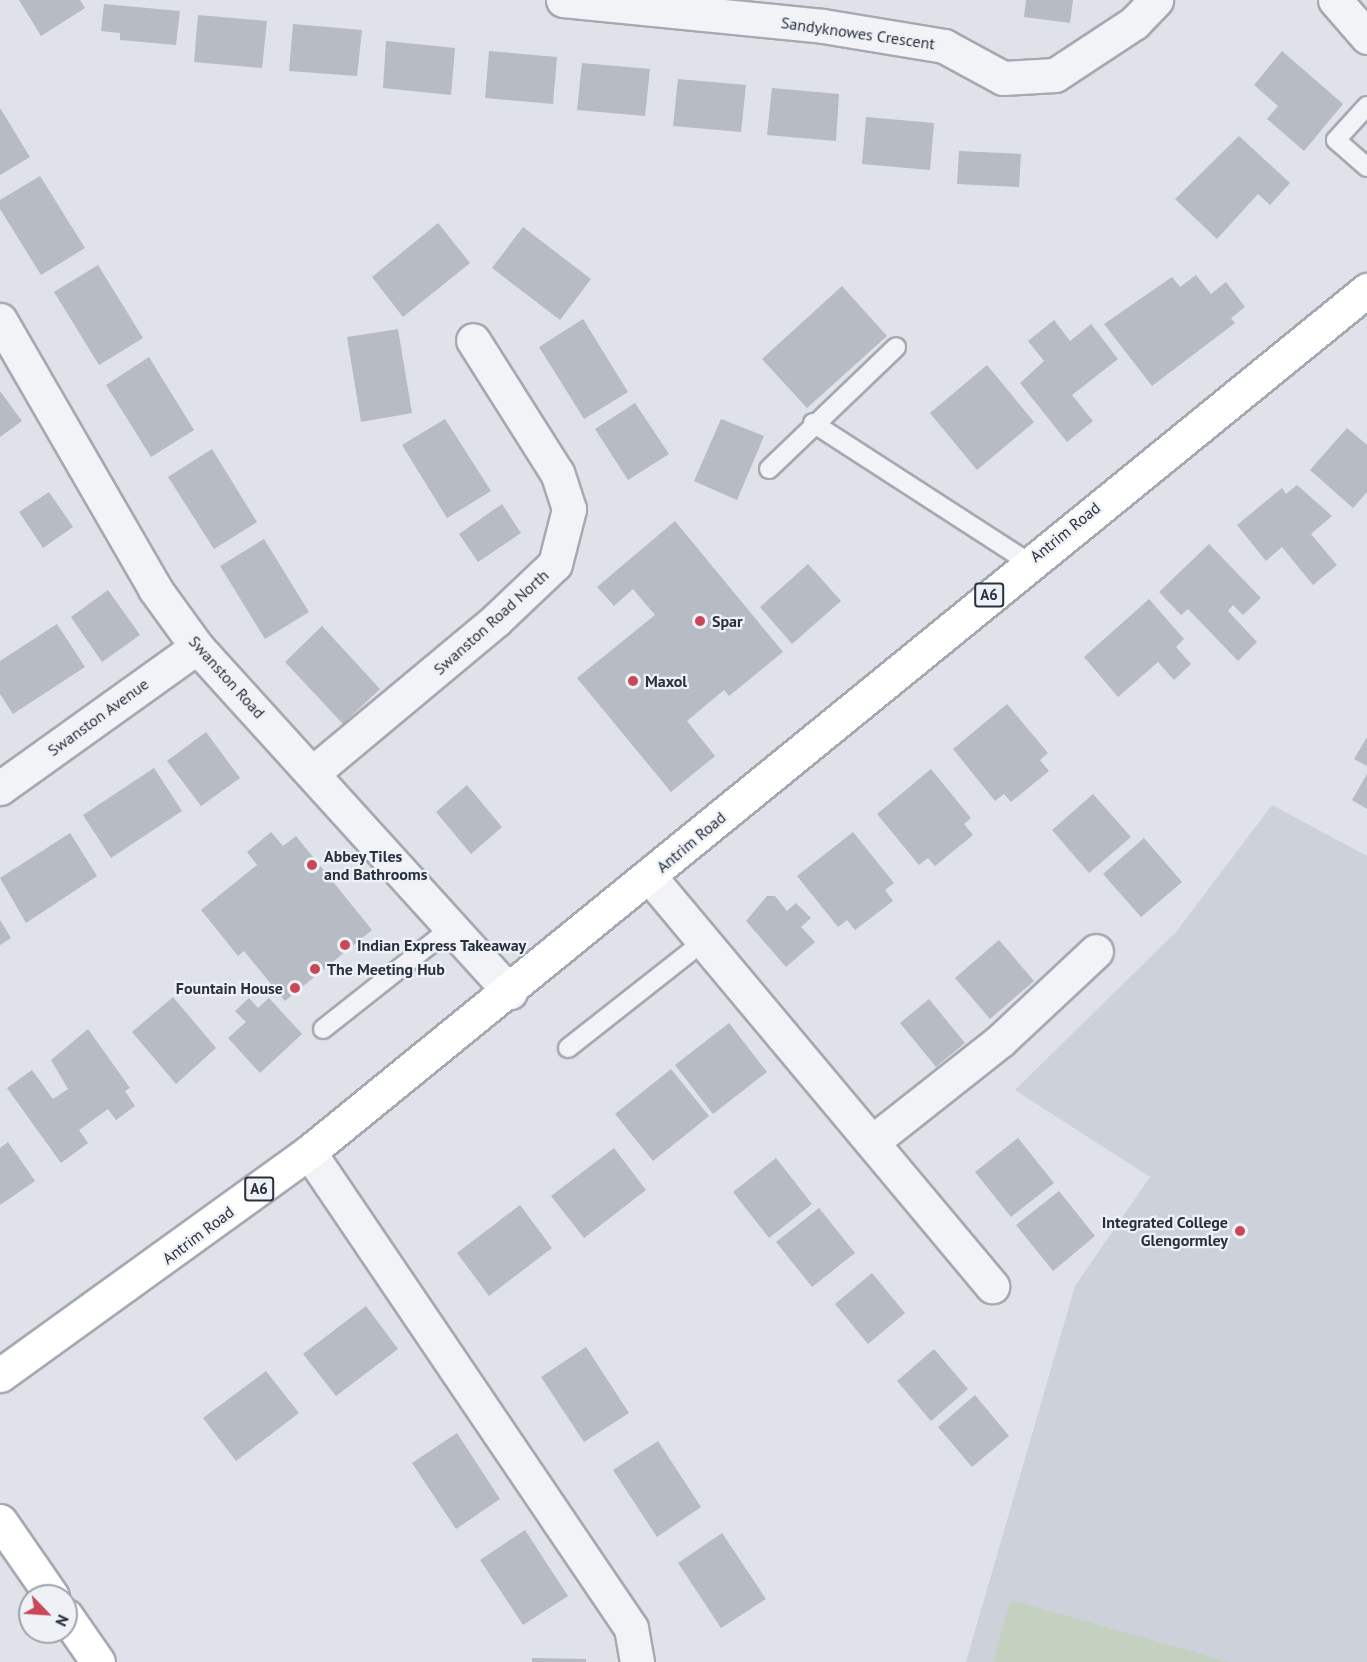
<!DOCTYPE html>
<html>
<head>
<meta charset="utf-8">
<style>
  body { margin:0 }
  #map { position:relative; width:1367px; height:1662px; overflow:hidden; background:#dfe2e8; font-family:"PT Sans",sans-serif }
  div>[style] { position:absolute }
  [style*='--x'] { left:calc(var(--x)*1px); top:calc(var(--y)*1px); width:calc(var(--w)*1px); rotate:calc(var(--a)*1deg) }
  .built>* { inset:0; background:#cdd1da }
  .green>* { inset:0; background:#c4d1c0 }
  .building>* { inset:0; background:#b6bbc4 }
  .roads { filter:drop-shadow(2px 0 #a5a9b2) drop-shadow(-2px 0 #a5a9b2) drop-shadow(0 2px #a5a9b2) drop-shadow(0 -2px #a5a9b2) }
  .lane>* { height:18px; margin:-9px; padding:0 9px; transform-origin:9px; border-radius:9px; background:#f2f3f6 }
  .street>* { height:33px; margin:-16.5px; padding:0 16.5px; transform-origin:16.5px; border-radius:16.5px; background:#f2f3f6 }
  .secondary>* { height:33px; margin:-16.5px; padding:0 16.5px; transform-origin:16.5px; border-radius:16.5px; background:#fff }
  .primary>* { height:33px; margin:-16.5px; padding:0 16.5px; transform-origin:16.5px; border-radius:16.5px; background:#fff }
  .dots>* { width:16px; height:16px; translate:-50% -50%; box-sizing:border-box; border:3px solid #eef1f5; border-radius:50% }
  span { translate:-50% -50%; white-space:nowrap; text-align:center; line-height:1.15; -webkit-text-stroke:4.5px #eef1f5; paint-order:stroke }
  .shield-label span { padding:2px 4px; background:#eef1f5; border:2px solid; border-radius:4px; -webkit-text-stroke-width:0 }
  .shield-label { font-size:15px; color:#29303e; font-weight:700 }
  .street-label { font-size:16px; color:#29303e }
  .poi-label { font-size:16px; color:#29303e; font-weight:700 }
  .left { translate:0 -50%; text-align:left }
  .right { translate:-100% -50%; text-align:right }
  .north { position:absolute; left:18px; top:1584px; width:60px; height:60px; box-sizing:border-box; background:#eef1f5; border:2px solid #9fa4ac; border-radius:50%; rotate:115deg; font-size:16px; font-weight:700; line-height:24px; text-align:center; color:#29303e }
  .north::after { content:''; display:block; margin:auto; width:21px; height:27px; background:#c94857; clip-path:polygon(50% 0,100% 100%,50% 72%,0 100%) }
</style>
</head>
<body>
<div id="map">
  <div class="built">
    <i style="clip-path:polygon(1272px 805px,1367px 856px,1367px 1662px,966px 1662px,1075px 1286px,1150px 1177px,1015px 1090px,1176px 932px)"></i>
  </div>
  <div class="green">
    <i style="clip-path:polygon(1010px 1600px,1011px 1600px,1229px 1662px,993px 1662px)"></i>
  </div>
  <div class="building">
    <i style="clip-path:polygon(19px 0,80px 0,85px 8px,41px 36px)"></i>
    <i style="clip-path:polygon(1026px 0,1073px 0,1070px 23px,1024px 17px)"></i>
    <i style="clip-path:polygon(104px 4px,180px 11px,176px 45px,120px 40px,120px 33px,101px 31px)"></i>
    <i style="clip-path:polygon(198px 15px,267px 21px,262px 68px,194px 62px)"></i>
    <i style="clip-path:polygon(293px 24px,362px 30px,357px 76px,289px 71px)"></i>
    <i style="clip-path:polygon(386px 41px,455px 48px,451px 95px,383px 88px)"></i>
    <i style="clip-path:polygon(489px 51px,557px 57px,553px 104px,485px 98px)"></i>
    <i style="clip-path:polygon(1282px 51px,1343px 104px,1304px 151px,1267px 119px,1278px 106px,1254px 85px)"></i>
    <i style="clip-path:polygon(582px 63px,650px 69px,645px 116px,577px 110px)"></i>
    <i style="clip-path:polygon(678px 79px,746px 85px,741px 132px,673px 126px)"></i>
    <i style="clip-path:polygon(772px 88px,839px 94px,836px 141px,767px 135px)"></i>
    <i style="clip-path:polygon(0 108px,30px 157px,0 175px)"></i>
    <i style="clip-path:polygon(866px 117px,934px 123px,930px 170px,862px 164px)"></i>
    <i style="clip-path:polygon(1239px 136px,1290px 183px,1270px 205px,1258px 194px,1217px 239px,1175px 199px)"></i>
    <i style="clip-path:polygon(959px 151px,1021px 154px,1019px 187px,957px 184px)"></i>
    <i style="clip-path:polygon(40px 176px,85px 248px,41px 275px,0 209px,0 200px)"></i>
    <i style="clip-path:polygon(438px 223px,470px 263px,403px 317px,372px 277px)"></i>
    <i style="clip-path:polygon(523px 227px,591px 279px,560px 320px,492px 268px)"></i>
    <i style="clip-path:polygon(98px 265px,143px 338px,99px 365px,54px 292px)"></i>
    <i style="clip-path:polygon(1196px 275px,1211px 294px,1226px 282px,1245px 307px,1231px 318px,1235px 323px,1152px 386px,1104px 324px,1172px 277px,1180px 287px)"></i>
    <i style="clip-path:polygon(842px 286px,887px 336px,807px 408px,762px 359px)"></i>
    <i style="clip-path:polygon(583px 319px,628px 392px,584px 419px,539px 347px)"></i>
    <i style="clip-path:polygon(1054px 320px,1070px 341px,1091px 324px,1118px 359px,1072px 395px,1093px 421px,1067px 442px,1020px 383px,1044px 361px,1028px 341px)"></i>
    <i style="clip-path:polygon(398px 329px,412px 413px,361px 422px,347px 337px)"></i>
    <i style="clip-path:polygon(149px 357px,194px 430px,151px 457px,106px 385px)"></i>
    <i style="clip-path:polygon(987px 365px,1034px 422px,977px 470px,930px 413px)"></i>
    <i style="clip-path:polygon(0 391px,22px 421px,0 437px)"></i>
    <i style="clip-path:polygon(635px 403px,669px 454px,628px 480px,595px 429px)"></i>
    <i style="clip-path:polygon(445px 419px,491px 491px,447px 518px,402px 445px)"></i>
    <i style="clip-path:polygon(721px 419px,764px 436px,737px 500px,694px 481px)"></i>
    <i style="clip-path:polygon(1347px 428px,1367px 445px,1367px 492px,1353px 508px,1310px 470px)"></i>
    <i style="clip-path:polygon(212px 449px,257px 522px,214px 549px,168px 477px)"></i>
    <i style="clip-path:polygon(1297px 485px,1332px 516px,1311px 534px,1337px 565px,1313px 585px,1282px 547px,1266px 561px,1237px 525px,1282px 488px,1286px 494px)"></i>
    <i style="clip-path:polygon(49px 492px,73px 527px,43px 548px,19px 512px)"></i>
    <i style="clip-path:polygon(502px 504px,521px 533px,478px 562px,459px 534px)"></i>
    <i style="clip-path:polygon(675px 521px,783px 652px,729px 696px,724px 690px,687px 721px,715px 756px,671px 792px,577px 678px,655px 615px,633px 589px,614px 606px,597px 587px)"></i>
    <i style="clip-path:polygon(264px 539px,309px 612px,265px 639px,220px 566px)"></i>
    <i style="clip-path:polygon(1209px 544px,1261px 598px,1243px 615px,1233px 605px,1228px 611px,1257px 642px,1238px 661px,1188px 609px,1181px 615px,1159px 592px)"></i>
    <i style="clip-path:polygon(808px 564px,841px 601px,792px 644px,760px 607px)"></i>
    <i style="clip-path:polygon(108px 590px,140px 635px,102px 662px,71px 617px)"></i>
    <i style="clip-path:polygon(1149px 599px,1184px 639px,1176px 647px,1191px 664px,1174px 680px,1158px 662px,1118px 697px,1084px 657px)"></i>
    <i style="clip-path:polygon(57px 624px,85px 667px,13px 714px,0 694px,0 661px)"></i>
    <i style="clip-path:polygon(322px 626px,380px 689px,343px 724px,285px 662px)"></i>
    <i style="clip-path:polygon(1007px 704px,1048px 753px,1040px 760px,1049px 771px,1011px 802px,1004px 794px,995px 801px,953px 749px)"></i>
    <i style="clip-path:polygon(206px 732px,240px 778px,201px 806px,167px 761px)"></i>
    <i style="clip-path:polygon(1367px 737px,1367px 766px,1354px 759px)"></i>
    <i style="clip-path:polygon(154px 768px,182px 811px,111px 858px,83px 815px)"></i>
    <i style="clip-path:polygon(931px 769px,971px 818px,964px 824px,973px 835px,935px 866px,928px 858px,919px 865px,877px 814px)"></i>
    <i style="clip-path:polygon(1367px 774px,1367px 809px,1352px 800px)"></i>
    <i style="clip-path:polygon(467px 785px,502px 827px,471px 854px,436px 812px)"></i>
    <i style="clip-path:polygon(1093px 794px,1131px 837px,1089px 873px,1052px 830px)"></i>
    <i style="clip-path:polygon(271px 832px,283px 846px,296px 836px,372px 930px,285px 1001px,244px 951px,238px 956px,201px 910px,257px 865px,247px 852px)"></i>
    <i style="clip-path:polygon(853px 832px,894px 883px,885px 890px,893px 901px,855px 930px,847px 920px,838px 927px,797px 876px)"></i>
    <i style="clip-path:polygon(70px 833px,97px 876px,26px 923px,0 878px)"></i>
    <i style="clip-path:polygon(1144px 838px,1182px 882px,1141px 917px,1103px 874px)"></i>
    <i style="clip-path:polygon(767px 896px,775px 896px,787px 911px,796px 903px,811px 918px,801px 927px,815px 942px,786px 967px,746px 921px)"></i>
    <i style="clip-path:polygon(0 920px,11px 938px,0 945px)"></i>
    <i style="clip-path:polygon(999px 940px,1034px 981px,990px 1019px,955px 978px)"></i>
    <i style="clip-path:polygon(173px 997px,216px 1048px,176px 1084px,132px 1032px)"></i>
    <i style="clip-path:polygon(249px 998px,258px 1008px,269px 998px,302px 1034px,260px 1073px,228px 1038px,246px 1022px,235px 1011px)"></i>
    <i style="clip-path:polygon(929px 999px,965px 1043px,936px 1067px,900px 1023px)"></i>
    <i style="clip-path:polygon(729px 1023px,767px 1072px,713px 1114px,675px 1065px)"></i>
    <i style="clip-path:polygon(88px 1029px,130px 1088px,125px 1091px,135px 1106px,116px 1120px,108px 1109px,79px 1130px,88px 1143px,61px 1163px,7px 1088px,32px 1070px,53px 1099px,68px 1089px,51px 1060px)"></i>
    <i style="clip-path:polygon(671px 1069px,709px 1116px,653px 1161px,615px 1114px)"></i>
    <i style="clip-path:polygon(1018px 1138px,1054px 1183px,1011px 1217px,975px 1172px)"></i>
    <i style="clip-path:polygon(8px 1142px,35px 1181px,0 1205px,0 1148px)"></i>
    <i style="clip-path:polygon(614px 1148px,646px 1190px,584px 1238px,551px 1196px)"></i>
    <i style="clip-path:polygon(776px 1158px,812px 1204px,769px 1238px,733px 1192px)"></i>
    <i style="clip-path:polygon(1059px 1191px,1095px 1236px,1053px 1271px,1016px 1225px)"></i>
    <i style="clip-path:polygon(520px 1205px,552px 1248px,489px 1296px,457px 1253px)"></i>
    <i style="clip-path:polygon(819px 1208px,855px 1253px,812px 1287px,776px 1242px)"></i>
    <i style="clip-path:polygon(872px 1273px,905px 1313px,868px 1344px,835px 1304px)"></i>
    <i style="clip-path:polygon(366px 1306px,398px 1349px,336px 1396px,303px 1354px)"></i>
    <i style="clip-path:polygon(586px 1347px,629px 1413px,584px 1442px,541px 1377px)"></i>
    <i style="clip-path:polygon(934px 1349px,968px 1389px,931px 1421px,897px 1381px)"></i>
    <i style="clip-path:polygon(266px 1371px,299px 1413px,236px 1461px,203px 1418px)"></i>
    <i style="clip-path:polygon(975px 1395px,1009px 1436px,972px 1467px,938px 1427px)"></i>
    <i style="clip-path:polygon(457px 1433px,500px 1499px,456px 1529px,412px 1463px)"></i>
    <i style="clip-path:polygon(658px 1441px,701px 1507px,657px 1537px,613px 1470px)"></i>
    <i style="clip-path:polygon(525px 1530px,568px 1596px,523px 1625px,480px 1560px)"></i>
    <i style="clip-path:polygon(722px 1533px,766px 1599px,721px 1628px,678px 1563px)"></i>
    <i style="clip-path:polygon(532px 1658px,586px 1659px,586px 1662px,532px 1662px)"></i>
  </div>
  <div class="roads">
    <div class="lane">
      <i style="--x:1367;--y:106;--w:46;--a:132.4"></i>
      <i style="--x:1336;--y:140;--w:41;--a:41.1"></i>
      <i style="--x:813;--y:423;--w:256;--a:32.9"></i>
      <i style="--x:769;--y:469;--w:176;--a:-43.8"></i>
      <i style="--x:323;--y:1029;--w:164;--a:-38.3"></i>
      <i style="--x:568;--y:1048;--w:173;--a:-38.2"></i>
    </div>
    <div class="street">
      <i style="--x:563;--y:0;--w:261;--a:5.7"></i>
      <i style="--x:823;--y:26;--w:123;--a:9.4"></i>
      <i style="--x:944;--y:46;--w:67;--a:28.5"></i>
      <i style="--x:1003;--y:78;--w:52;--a:-3.3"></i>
      <i style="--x:1055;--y:75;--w:95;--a:-33.4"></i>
      <i style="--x:1134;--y:23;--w:32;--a:-46"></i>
      <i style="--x:1335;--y:0;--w:49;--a:49.1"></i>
      <i style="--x:0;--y:320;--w:310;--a:60"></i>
      <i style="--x:155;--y:589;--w:72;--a:54.1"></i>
      <i style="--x:197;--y:647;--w:466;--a:47.8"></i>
      <i style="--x:315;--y:771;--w:236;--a:-39.8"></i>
      <i style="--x:496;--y:620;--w:81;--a:-43.5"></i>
      <i style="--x:555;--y:564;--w:57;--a:-75.7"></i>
      <i style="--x:569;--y:509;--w:38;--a:-108"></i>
      <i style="--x:557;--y:473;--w:157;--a:-122.3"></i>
      <i style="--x:0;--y:788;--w:242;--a:-35.6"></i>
      <i style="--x:649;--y:876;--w:535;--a:50.08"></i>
      <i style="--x:872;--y:1142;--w:164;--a:-38.3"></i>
      <i style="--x:1001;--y:1040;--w:130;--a:-43.1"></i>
      <i style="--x:309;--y:1152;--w:575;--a:55.92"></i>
      <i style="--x:631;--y:1628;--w:35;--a:80"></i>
    </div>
    <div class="secondary">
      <i style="--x:0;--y:1521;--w:91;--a:55.3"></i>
      <i style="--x:66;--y:1616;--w:56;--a:55.2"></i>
    </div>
    <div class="primary">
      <i style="--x:0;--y:1375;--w:381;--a:-35.8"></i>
      <i style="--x:309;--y:1152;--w:1365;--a:-39.17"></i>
    </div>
  </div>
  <div class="dots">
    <i style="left:700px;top:621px;background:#c94857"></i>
    <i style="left:633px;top:681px;background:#c94857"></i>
    <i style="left:312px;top:865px;background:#c94857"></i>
    <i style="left:345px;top:945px;background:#c94857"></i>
    <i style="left:315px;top:969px;background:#c94857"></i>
    <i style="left:295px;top:988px;background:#c94857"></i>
    <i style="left:1240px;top:1231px;background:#c94857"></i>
  </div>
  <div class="shield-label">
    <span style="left:989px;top:595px">A6</span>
    <span style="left:259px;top:1189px">A6</span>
  </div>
  <div class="street-label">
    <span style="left:858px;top:33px;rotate:8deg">Sandyknowes Crescent</span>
    <span style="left:1065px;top:532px;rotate:-39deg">Antrim Road</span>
    <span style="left:491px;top:622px;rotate:-42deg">Swanston Road North</span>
    <span style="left:227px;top:677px;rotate:48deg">Swanston Road</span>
    <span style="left:98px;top:717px;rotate:-36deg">Swanston Avenue</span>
    <span style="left:691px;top:842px;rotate:-40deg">Antrim Road</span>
    <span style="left:198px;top:1235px;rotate:-37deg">Antrim Road</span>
  </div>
  <div class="poi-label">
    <span class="left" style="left:712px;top:621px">Spar</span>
    <span class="left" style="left:645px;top:681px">Maxol</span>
    <span class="left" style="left:324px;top:865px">Abbey Tiles<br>and Bathrooms</span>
    <span class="left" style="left:357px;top:945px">Indian Express Takeaway</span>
    <span class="left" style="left:327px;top:969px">The Meeting Hub</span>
    <span class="right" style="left:283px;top:988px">Fountain House</span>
    <span class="right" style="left:1228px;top:1231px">Integrated College<br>Glengormley</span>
  </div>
  <div class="north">N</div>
</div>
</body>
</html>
